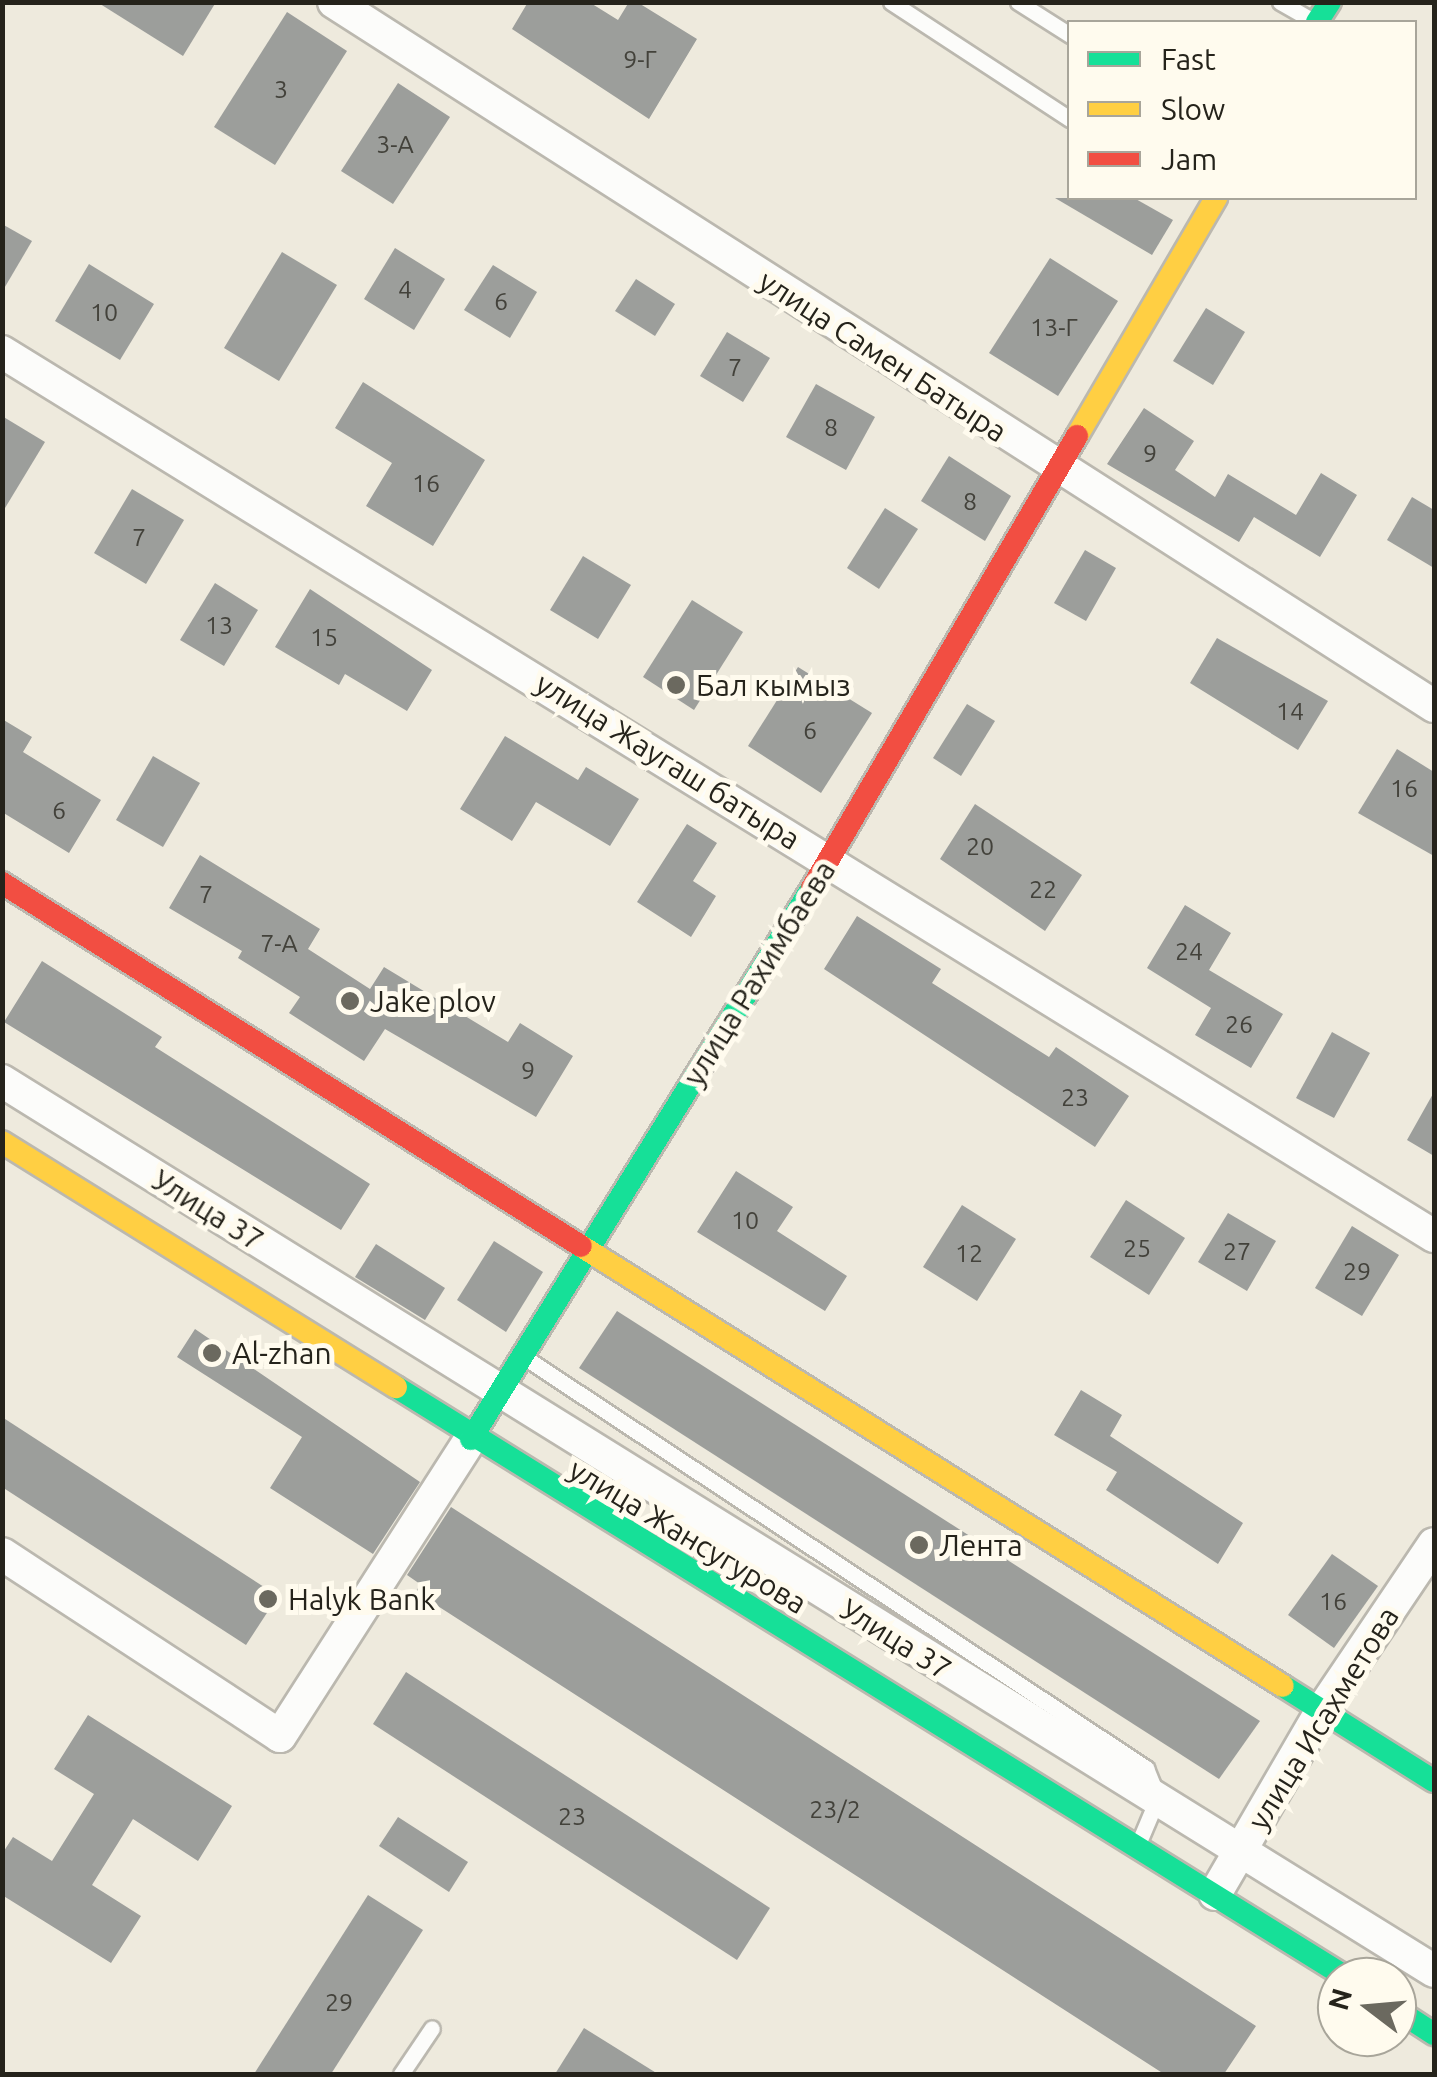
<!DOCTYPE html>
<html>
<head>
<meta charset="utf-8">
<style>
  body { margin:0 }
  #map { position:relative; width:1437px; height:2077px; overflow:hidden; background:#eeeadd; font-family:Ubuntu,sans-serif }
  div>[style] { position:absolute }
  [style*='--x'] { left:calc(var(--x)*1px); top:calc(var(--y)*1px); width:calc(var(--w)*1px); rotate:calc(var(--a)*1deg) }
  .building>* { inset:0; background:#9c9e9b }
  .roads { filter:drop-shadow(2px 0 #bbb8af) drop-shadow(-2px 0 #bbb8af) drop-shadow(0 2px #bbb8af) drop-shadow(0 -2px #bbb8af) }
  .lane>* { height:15px; margin:-7.5px; padding:0 7.5px; transform-origin:7.5px; border-radius:7.5px; background:#fcfcfa }
  .street>* { height:32px; margin:-16px; padding:0 16px; transform-origin:16px; border-radius:16px; background:#fcfcfa }
  .fast>* { height:22px; margin:-11px; padding:0 11px; transform-origin:11px; border-radius:11px; background:#16e098 }
  .slow>* { height:22px; margin:-11px; padding:0 11px; transform-origin:11px; border-radius:11px; background:#ffcf43 }
  .jam>* { height:22px; margin:-11px; padding:0 11px; transform-origin:11px; border-radius:11px; background:#f24e42 }
  .dots>* { width:28px; height:28px; translate:-50% -50%; box-sizing:border-box; border:5px solid #fffbee; border-radius:50% }
  span { translate:-50% -50%; white-space:nowrap; text-align:center; line-height:1.15; -webkit-text-stroke:10px #fffbee; paint-order:stroke }
  .number-label { font-size:25px; color:#43423b }
  .number-label span { -webkit-text-stroke-width:0 }
  .street-label { font-size:30px; color:#25231b }
  .poi-label { font-size:30px; color:#25231b }
  .left { translate:0 -50%; text-align:left }
  .frame { position:absolute; inset:0; border:5px solid #25231b; pointer-events:none }
  .legend { position:absolute; left:1067px; top:20px; width:350px; height:180px; box-sizing:border-box; background:#fffbee; border:2px solid #a8a59a; margin:0; padding:12px 18px; list-style:none; font-size:30px; color:#25231b }
  .legend li { display:flex; align-items:center; gap:20px; height:50px }
  .legend b { width:50px; border:2px solid #a8a59a }
  .north { position:absolute; left:1317px; top:1957px; width:100px; height:100px; box-sizing:border-box; background:#fffbee; border:2px solid #a8a59a; border-radius:50%; rotate:286deg; font-size:28px; font-weight:700; line-height:40px; text-align:center; color:#25231b }
  .north::after { content:''; display:block; margin:auto; width:35px; height:45px; background:#6b695f; clip-path:polygon(50% 0,100% 100%,50% 72%,0 100%) }
</style>
</head>
<body>
<div id="map">
  <div class="building">
    <i style="clip-path:polygon(97px 2px,216px 2px,183px 56px)"></i>
    <i style="clip-path:polygon(528px 2px,589px 2px,618px 20px,629px 2px,637px 2px,697px 39px,649px 119px,512px 29px)"></i>
    <i style="clip-path:polygon(287px 12px,347px 51px,275px 165px,214px 127px)"></i>
    <i style="clip-path:polygon(398px 83px,450px 117px,393px 204px,341px 171px)"></i>
    <i style="clip-path:polygon(1055px 198px,1134px 198px,1173px 220px,1152px 255px)"></i>
    <i style="clip-path:polygon(2px 224px,32px 241px,2px 292px)"></i>
    <i style="clip-path:polygon(395px 248px,445px 279px,414px 330px,364px 299px)"></i>
    <i style="clip-path:polygon(282px 252px,337px 285px,279px 381px,224px 348px)"></i>
    <i style="clip-path:polygon(1050px 258px,1118px 301px,1058px 396px,989px 353px)"></i>
    <i style="clip-path:polygon(89px 264px,154px 304px,120px 360px,55px 321px)"></i>
    <i style="clip-path:polygon(493px 265px,537px 292px,510px 338px,464px 310px)"></i>
    <i style="clip-path:polygon(636px 279px,675px 304px,655px 336px,615px 311px)"></i>
    <i style="clip-path:polygon(1206px 308px,1245px 332px,1213px 385px,1173px 361px)"></i>
    <i style="clip-path:polygon(727px 332px,770px 358px,743px 402px,700px 376px)"></i>
    <i style="clip-path:polygon(363px 382px,485px 460px,433px 546px,366px 506px,392px 463px,335px 428px)"></i>
    <i style="clip-path:polygon(816px 384px,875px 417px,846px 470px,786px 437px)"></i>
    <i style="clip-path:polygon(1144px 408px,1194px 441px,1175px 470px,1215px 497px,1228px 474px,1296px 515px,1321px 473px,1357px 495px,1320px 557px,1254px 517px,1239px 542px,1107px 464px)"></i>
    <i style="clip-path:polygon(2px 416px,45px 442px,2px 513px)"></i>
    <i style="clip-path:polygon(949px 456px,1011px 496px,985px 541px,921px 501px)"></i>
    <i style="clip-path:polygon(132px 489px,184px 520px,146px 584px,94px 553px)"></i>
    <i style="clip-path:polygon(1412px 497px,1434px 510px,1434px 568px,1387px 540px)"></i>
    <i style="clip-path:polygon(885px 508px,918px 529px,879px 589px,847px 568px)"></i>
    <i style="clip-path:polygon(1085px 550px,1116px 568px,1086px 621px,1054px 603px)"></i>
    <i style="clip-path:polygon(583px 556px,631px 585px,598px 639px,550px 610px)"></i>
    <i style="clip-path:polygon(215px 583px,258px 610px,224px 666px,180px 640px)"></i>
    <i style="clip-path:polygon(310px 589px,432px 670px,407px 711px,345px 674px,339px 685px,275px 647px)"></i>
    <i style="clip-path:polygon(692px 600px,743px 632px,694px 710px,643px 677px)"></i>
    <i style="clip-path:polygon(1217px 638px,1328px 701px,1298px 750px,1190px 683px)"></i>
    <i style="clip-path:polygon(798px 667px,872px 713px,821px 793px,748px 746px)"></i>
    <i style="clip-path:polygon(967px 704px,995px 721px,961px 776px,933px 758px)"></i>
    <i style="clip-path:polygon(2px 719px,32px 737px,23px 752px,101px 800px,69px 853px,2px 812px)"></i>
    <i style="clip-path:polygon(505px 736px,578px 780px,586px 767px,639px 799px,610px 846px,536px 802px,512px 841px,460px 809px)"></i>
    <i style="clip-path:polygon(1397px 749px,1434px 772px,1434px 856px,1358px 813px)"></i>
    <i style="clip-path:polygon(153px 756px,200px 783px,163px 847px,116px 820px)"></i>
    <i style="clip-path:polygon(975px 804px,1082px 875px,1045px 931px,940px 859px)"></i>
    <i style="clip-path:polygon(687px 824px,717px 843px,693px 881px,716px 896px,691px 937px,637px 902px)"></i>
    <i style="clip-path:polygon(200px 855px,320px 929px,308px 949px,370px 989px,384px 967px,508px 1042px,520px 1023px,573px 1056px,536px 1117px,385px 1029px,364px 1061px,289px 1013px,300px 997px,238px 958px,242px 951px,169px 908px)"></i>
    <i style="clip-path:polygon(1185px 905px,1231px 933px,1209px 970px,1283px 1014px,1251px 1068px,1195px 1035px,1211px 1008px,1147px 968px)"></i>
    <i style="clip-path:polygon(857px 916px,941px 969px,932px 983px,1049px 1057px,1056px 1047px,1129px 1096px,1095px 1147px,824px 969px)"></i>
    <i style="clip-path:polygon(42px 961px,162px 1037px,155px 1047px,370px 1184px,341px 1230px,4px 1022px)"></i>
    <i style="clip-path:polygon(1332px 1032px,1370px 1053px,1334px 1118px,1296px 1098px)"></i>
    <i style="clip-path:polygon(1434px 1092px,1434px 1156px,1407px 1140px)"></i>
    <i style="clip-path:polygon(736px 1171px,793px 1207px,777px 1231px,847px 1276px,825px 1311px,697px 1232px)"></i>
    <i style="clip-path:polygon(1126px 1200px,1185px 1238px,1149px 1295px,1090px 1257px)"></i>
    <i style="clip-path:polygon(962px 1205px,1016px 1239px,977px 1301px,923px 1267px)"></i>
    <i style="clip-path:polygon(1228px 1213px,1276px 1241px,1247px 1291px,1198px 1262px)"></i>
    <i style="clip-path:polygon(1352px 1226px,1399px 1255px,1362px 1316px,1315px 1288px)"></i>
    <i style="clip-path:polygon(494px 1241px,543px 1272px,506px 1332px,457px 1300px)"></i>
    <i style="clip-path:polygon(376px 1244px,445px 1288px,425px 1320px,355px 1277px)"></i>
    <i style="clip-path:polygon(617px 1311px,1260px 1721px,1219px 1779px,579px 1368px)"></i>
    <i style="clip-path:polygon(195px 1329px,420px 1482px,373px 1554px,270px 1488px,302px 1437px,177px 1357px)"></i>
    <i style="clip-path:polygon(1081px 1390px,1122px 1415px,1110px 1436px,1243px 1523px,1218px 1564px,1106px 1490px,1117px 1472px,1054px 1435px)"></i>
    <i style="clip-path:polygon(2px 1417px,278px 1596px,246px 1645px,2px 1487px)"></i>
    <i style="clip-path:polygon(451px 1507px,1256px 2026px,1224px 2074px,1164px 2074px,416px 1592px,420px 1584px,407px 1575px)"></i>
    <i style="clip-path:polygon(1332px 1554px,1378px 1586px,1334px 1648px,1288px 1615px)"></i>
    <i style="clip-path:polygon(406px 1672px,770px 1908px,737px 1960px,373px 1724px)"></i>
    <i style="clip-path:polygon(88px 1715px,232px 1806px,198px 1861px,133px 1819px,92px 1885px,141px 1916px,111px 1963px,2px 1895px,2px 1854px,13px 1837px,52px 1861px,94px 1794px,54px 1769px)"></i>
    <i style="clip-path:polygon(398px 1817px,468px 1862px,449px 1892px,379px 1846px)"></i>
    <i style="clip-path:polygon(368px 1895px,423px 1930px,331px 2074px,254px 2074px)"></i>
    <i style="clip-path:polygon(584px 2028px,658px 2074px,555px 2074px)"></i>
  </div>
  <div class="roads">
    <div class="lane">
      <i style="--x:891;--y:2;--w:214;--a:33.2"></i>
      <i style="--x:1018;--y:2;--w:62;--a:32.4"></i>
      <i style="--x:1280;--y:2;--w:40;--a:29.7"></i>
      <i style="--x:524;--y:1357;--w:746;--a:33.46"></i>
      <i style="--x:1146;--y:1768;--w:31;--a:68"></i>
      <i style="--x:1158;--y:1797;--w:49;--a:112.9"></i>
      <i style="--x:401;--y:2074;--w:55;--a:-56"></i>
    </div>
    <div class="street">
      <i style="--x:334;--y:2;--w:1306;--a:32.62"></i>
      <i style="--x:2;--y:352;--w:1683;--a:31.69"></i>
      <i style="--x:2;--y:1081;--w:1686;--a:31.86"></i>
      <i style="--x:2;--y:1554;--w:332;--a:33.2"></i>
      <i style="--x:280;--y:1736;--w:353;--a:-57.3"></i>
      <i style="--x:1215;--y:1894;--w:213;--a:-59.8"></i>
      <i style="--x:1322;--y:1710;--w:200;--a:-56"></i>
    </div>
    <div class="fast">
      <i style="--x:1317;--y:22;--w:24;--a:-57"></i>
      <i style="--x:396;--y:1387;--w:1118;--a:31.84"></i>
      <i style="--x:471;--y:1439;--w:648;--a:-58.25"></i>
      <i style="--x:1283;--y:1686;--w:178;--a:32.2"></i>
      <i style="--x:1397;--y:2010;--w:44;--a:33"></i>
    </div>
    <div class="slow">
      <i style="--x:1077;--y:436;--w:276;--a:-59.7"></i>
      <i style="--x:2;--y:1142;--w:464;--a:31.9"></i>
      <i style="--x:581;--y:1246;--w:828;--a:32.08"></i>
    </div>
    <div class="jam">
      <i style="--x:2;--y:883;--w:683;--a:32.09"></i>
      <i style="--x:812;--y:888;--w:524;--a:-59.62"></i>
    </div>
  </div>
  <div class="dots">
    <i style="left:676px;top:685px;background:#6b695f"></i>
    <i style="left:350px;top:1001px;background:#6b695f"></i>
    <i style="left:212px;top:1353px;background:#6b695f"></i>
    <i style="left:919px;top:1545px;background:#6b695f"></i>
    <i style="left:268px;top:1599px;background:#6b695f"></i>
  </div>
  <div class="number-label">
    <span style="left:640px;top:59px">9-Г</span>
    <span style="left:281px;top:89px">3</span>
    <span style="left:395px;top:144px">3-А</span>
    <span style="left:405px;top:289px">4</span>
    <span style="left:501px;top:301px">6</span>
    <span style="left:104px;top:312px">10</span>
    <span style="left:1054px;top:327px">13-Г</span>
    <span style="left:735px;top:367px">7</span>
    <span style="left:831px;top:427px">8</span>
    <span style="left:1150px;top:453px">9</span>
    <span style="left:426px;top:483px">16</span>
    <span style="left:970px;top:501px">8</span>
    <span style="left:139px;top:537px">7</span>
    <span style="left:219px;top:625px">13</span>
    <span style="left:324px;top:637px">15</span>
    <span style="left:1290px;top:711px">14</span>
    <span style="left:810px;top:730px">6</span>
    <span style="left:1404px;top:788px">16</span>
    <span style="left:59px;top:810px">6</span>
    <span style="left:980px;top:846px">20</span>
    <span style="left:1043px;top:889px">22</span>
    <span style="left:206px;top:894px">7</span>
    <span style="left:279px;top:943px">7-А</span>
    <span style="left:1189px;top:951px">24</span>
    <span style="left:1239px;top:1024px">26</span>
    <span style="left:528px;top:1070px">9</span>
    <span style="left:1075px;top:1097px">23</span>
    <span style="left:745px;top:1220px">10</span>
    <span style="left:1137px;top:1248px">25</span>
    <span style="left:1237px;top:1251px">27</span>
    <span style="left:969px;top:1253px">12</span>
    <span style="left:1357px;top:1271px">29</span>
    <span style="left:1333px;top:1601px">16</span>
    <span style="left:835px;top:1809px">23/2</span>
    <span style="left:572px;top:1816px">23</span>
    <span style="left:339px;top:2002px">29</span>
  </div>
  <div class="street-label">
    <span style="left:883px;top:356px;rotate:33deg">улица Самен Батыра</span>
    <span style="left:668px;top:761px;rotate:32deg">улица Жаугаш батыра</span>
    <span style="left:759px;top:973px;rotate:-58deg">улица Рахимбаева</span>
    <span style="left:208px;top:1210px;rotate:32deg">Улица 37</span>
    <span style="left:688px;top:1536px;rotate:31deg">улица Жансугурова</span>
    <span style="left:896px;top:1639px;rotate:32deg">Улица 37</span>
    <span style="left:1323px;top:1718px;rotate:-58deg">улица Исахметова</span>
  </div>
  <div class="poi-label">
    <span class="left" style="left:696px;top:685px">Бал кымыз</span>
    <span class="left" style="left:370px;top:1001px">Jake plov</span>
    <span class="left" style="left:232px;top:1353px">Al-zhan</span>
    <span class="left" style="left:939px;top:1545px">Лента</span>
    <span class="left" style="left:288px;top:1599px">Halyk Bank</span>
  </div>
  <div class="frame"></div>
  <ul class="legend">
  <li><b style="height:12px;background:#16e098"></b>Fast</li>
  <li><b style="height:12px;background:#ffcf43"></b>Slow</li>
  <li><b style="height:12px;background:#f24e42"></b>Jam</li>
  </ul>
  <div class="north">N</div>
</div>
</body>
</html>
